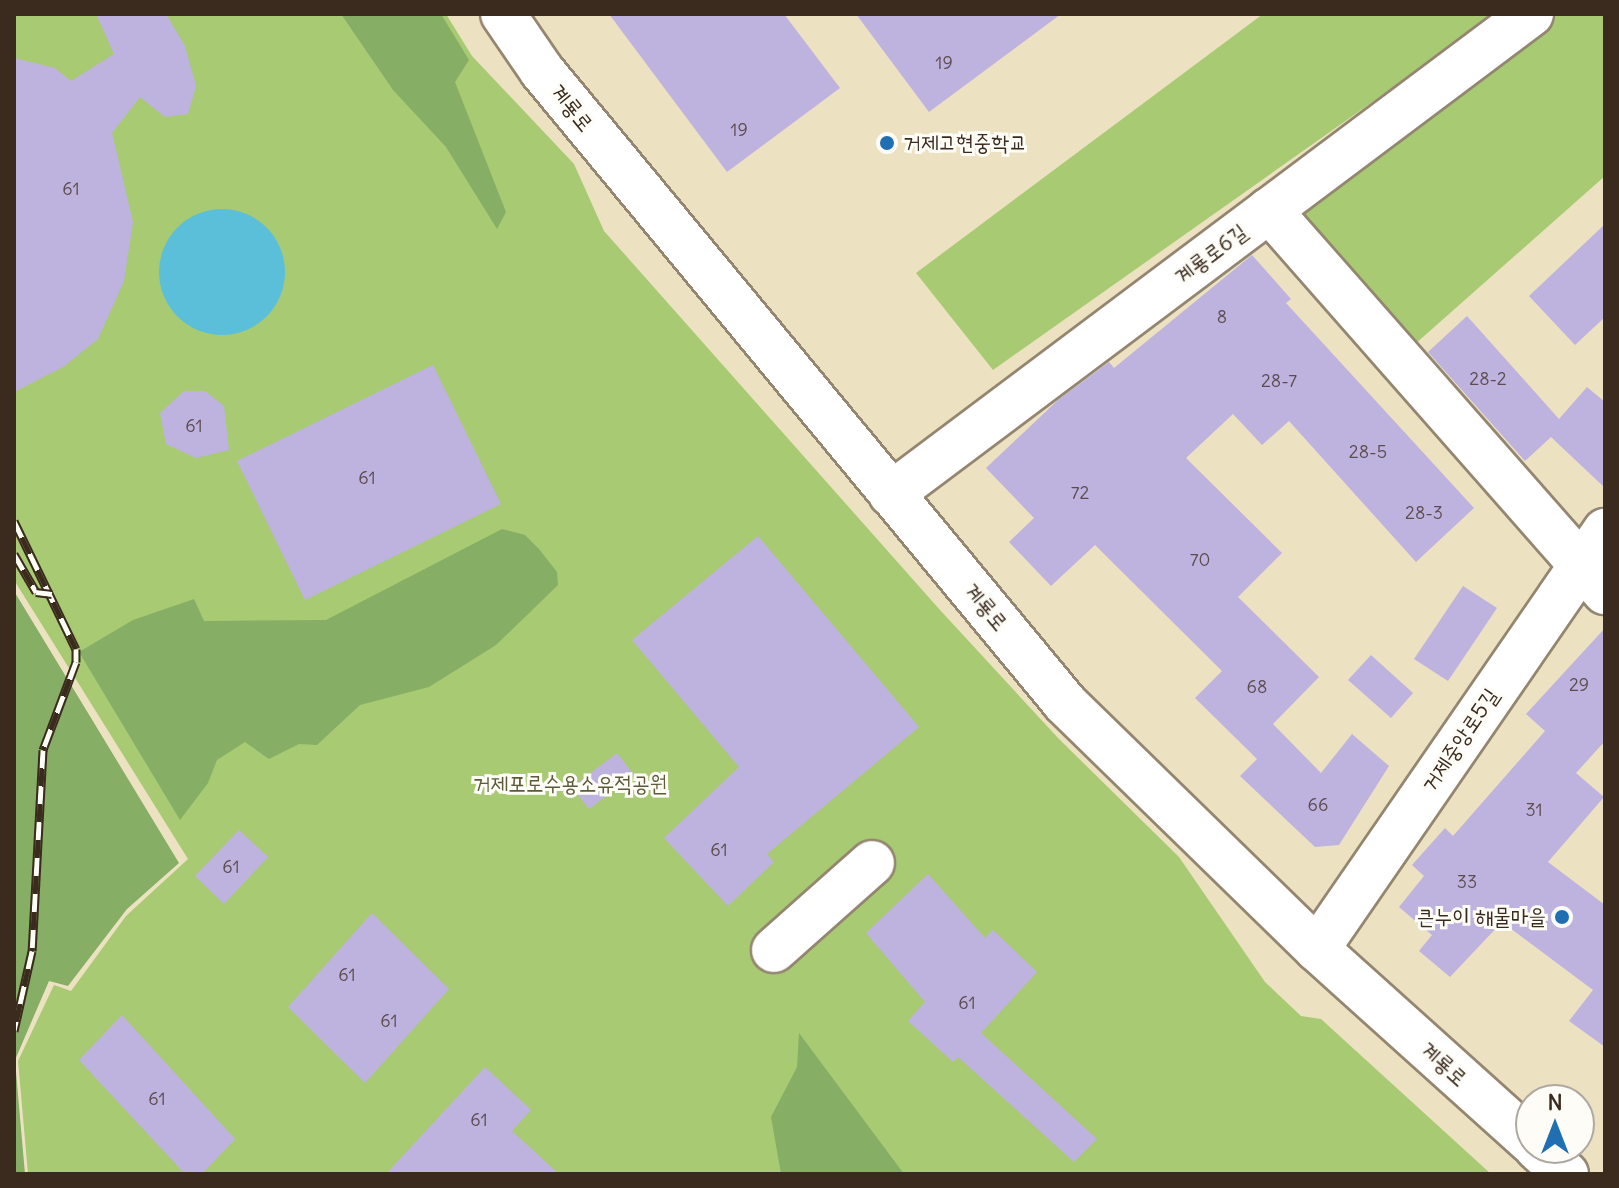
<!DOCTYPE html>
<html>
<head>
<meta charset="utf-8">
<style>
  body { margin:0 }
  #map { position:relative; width:1619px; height:1188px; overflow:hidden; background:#ece2c1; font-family:Delius,"Poor Story",sans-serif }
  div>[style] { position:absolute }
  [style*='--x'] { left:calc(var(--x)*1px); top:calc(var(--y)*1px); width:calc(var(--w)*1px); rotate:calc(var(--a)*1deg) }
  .green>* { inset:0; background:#a8ca73 }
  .forest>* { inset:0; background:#86ae65 }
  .water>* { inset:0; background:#5bbfd9 }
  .round { border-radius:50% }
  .building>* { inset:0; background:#beb2df }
  .roads { filter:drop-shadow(2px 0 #948670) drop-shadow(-2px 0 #948670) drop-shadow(0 2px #948670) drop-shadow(0 -2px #948670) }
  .minor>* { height:44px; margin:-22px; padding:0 22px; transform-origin:22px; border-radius:22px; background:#fff }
  .tertiary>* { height:44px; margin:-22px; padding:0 22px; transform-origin:22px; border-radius:22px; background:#fff }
  .rail>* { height:9px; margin-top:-4.5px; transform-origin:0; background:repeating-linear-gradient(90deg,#fdfcf7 0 18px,#3b2a1e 0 36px); box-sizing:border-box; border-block:2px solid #3b2a1e }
  .dots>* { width:22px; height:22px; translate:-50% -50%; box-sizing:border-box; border:4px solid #fdfcf7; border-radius:50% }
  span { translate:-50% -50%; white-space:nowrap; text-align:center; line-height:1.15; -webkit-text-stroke:6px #fdfcf7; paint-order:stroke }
  .number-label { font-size:18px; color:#5c4c4e }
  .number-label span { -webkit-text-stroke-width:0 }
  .street-label { font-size:22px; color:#3b2a1e }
  .poi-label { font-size:22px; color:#3b2a1e }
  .left { translate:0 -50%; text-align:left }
  .right { translate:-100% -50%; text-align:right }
  .park-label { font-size:22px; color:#5c5a38 }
  .frame { position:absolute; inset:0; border:16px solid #3b2a1e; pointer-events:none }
  .north { position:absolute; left:1515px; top:1084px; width:80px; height:80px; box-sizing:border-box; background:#fdfcf7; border:2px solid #afa8a0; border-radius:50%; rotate:0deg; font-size:22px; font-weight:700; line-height:32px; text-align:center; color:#3b2a1e }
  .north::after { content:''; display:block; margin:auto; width:28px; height:36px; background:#1f6fb2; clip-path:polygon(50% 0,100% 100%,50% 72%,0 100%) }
</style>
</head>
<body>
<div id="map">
  <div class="green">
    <i style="clip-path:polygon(14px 14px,446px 14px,472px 56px,574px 164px,604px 231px,940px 610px,1059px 739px,1179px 857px,1265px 982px,1301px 1016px,1321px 1019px,1491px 1174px,28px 1174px,18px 1061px,54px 985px,71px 991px,126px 916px,188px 859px,14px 580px)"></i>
    <i style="clip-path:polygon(1263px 14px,1497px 14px,993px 370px,916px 273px)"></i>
    <i style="clip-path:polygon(1531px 14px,1605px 14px,1605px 176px,1397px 360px,1269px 210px)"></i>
  </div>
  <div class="forest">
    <i style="clip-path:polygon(341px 14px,441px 14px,469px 60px,455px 82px,506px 212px,497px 229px,446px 147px,393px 90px)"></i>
    <i style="clip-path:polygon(502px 529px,525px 535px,539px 549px,557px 572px,558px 585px,496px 645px,429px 687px,360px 705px,317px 745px,299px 744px,269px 759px,245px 742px,217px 760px,208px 783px,180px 820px,79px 652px,133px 620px,194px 599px,204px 621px,326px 620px)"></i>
    <i style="clip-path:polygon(14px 591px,179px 863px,127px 909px,68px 986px,49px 981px,15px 1060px,25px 1174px,14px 1174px)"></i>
    <i style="clip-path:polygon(799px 1033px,904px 1174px,781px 1174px,771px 1117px,797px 1067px)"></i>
  </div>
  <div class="water">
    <i class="round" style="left:159px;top:209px;width:126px;height:126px"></i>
  </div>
  <div class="building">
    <i style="clip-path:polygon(96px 14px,166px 14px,185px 46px,196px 86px,188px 114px,165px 117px,140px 97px,112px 133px,133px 222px,124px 281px,98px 339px,63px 367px,14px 392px,14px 58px,55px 68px,71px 81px,114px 54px)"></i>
    <i style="clip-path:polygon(609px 14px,784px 14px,840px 88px,727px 172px)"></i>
    <i style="clip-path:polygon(856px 14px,1061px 14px,929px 112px)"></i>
    <i style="clip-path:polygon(1605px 224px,1605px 317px,1575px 345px,1529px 296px)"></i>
    <i style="clip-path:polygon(1252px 255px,1291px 299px,1286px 303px,1474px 508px,1416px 562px,1289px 421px,1262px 445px,1233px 414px,1186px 458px,1282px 553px,1238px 597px,1319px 677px,1273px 724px,1321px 773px,1352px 734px,1389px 766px,1339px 845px,1315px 847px,1240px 776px,1257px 759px,1195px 698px,1222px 671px,1095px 545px,1051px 586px,1009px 542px,1034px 518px,986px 468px,1058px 400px,1109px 362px,1114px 368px)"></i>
    <i style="clip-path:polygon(1467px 316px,1559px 419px,1587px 387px,1605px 402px,1605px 488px,1551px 437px,1525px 461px,1428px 352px)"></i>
    <i style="clip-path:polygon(433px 365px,501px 504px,305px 600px,237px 461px)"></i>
    <i style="clip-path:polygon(184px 391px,205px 391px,224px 406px,229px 450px,196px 458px,166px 444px,160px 413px)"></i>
    <i style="clip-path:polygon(758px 536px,919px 727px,767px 854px,774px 862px,728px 906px,664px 838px,739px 767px,632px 640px)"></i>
    <i style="clip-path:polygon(1463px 586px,1497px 608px,1448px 681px,1414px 659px)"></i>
    <i style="clip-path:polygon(1605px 628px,1605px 741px,1576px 773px,1604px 797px,1548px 862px,1605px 905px,1605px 1047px,1569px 1021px,1593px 990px,1502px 922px,1450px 977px,1419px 951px,1432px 935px,1399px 907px,1424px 876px,1412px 865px,1445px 828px,1453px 836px,1545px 731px,1526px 714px)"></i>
    <i style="clip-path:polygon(1371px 655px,1413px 693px,1391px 718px,1348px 680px)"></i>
    <i style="clip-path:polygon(617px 753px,634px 775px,589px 809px,572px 787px)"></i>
    <i style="clip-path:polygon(239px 830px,268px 857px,224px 904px,195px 876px)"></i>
    <i style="clip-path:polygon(928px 874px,985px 938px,993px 930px,1037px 972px,981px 1033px,1097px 1139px,1074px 1162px,958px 1057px,953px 1062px,908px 1021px,925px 1002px,866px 933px)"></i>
    <i style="clip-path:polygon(372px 913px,449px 989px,365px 1083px,288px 1007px)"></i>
    <i style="clip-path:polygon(122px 1015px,235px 1139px,202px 1174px,185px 1174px,79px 1060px)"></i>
    <i style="clip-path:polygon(485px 1067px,531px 1110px,512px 1131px,559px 1174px,386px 1174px)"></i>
  </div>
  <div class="roads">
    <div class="minor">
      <i style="--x:1269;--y:210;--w:509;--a:48.67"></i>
      <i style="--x:891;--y:494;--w:800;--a:-36.87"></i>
      <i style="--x:774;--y:950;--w:131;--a:-41.6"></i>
    </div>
    <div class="tertiary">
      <i style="--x:503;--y:14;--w:69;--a:55.6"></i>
      <i style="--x:542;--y:71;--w:820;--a:50.39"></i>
      <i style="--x:1065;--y:703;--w:352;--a:44.3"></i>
      <i style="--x:1317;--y:949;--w:288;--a:42"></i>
      <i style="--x:1317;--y:949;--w:508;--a:-55.43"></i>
      <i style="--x:1537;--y:1148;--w:39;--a:42"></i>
    </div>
  </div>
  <div class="rail">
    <i style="--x:14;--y:521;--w:142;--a:64.2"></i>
    <i style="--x:76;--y:649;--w:13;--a:90"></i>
    <i style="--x:76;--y:662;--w:94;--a:110.6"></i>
    <i style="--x:43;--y:750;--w:201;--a:93.1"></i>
    <i style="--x:32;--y:951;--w:82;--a:102.7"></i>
    <i style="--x:14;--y:554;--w:44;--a:59.9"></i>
    <i style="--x:36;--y:592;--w:16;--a:7"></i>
  </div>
  <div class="dots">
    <i style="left:887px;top:143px;background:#1f6fb2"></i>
    <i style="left:1562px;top:917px;background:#1f6fb2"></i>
  </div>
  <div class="number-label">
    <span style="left:944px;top:63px">19</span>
    <span style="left:739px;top:130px">19</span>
    <span style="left:71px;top:189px">61</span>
    <span style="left:1222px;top:317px">8</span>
    <span style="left:1488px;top:379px">28-2</span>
    <span style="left:1279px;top:381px">28-7</span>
    <span style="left:194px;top:426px">61</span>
    <span style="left:1368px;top:452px">28-5</span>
    <span style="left:367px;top:478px">61</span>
    <span style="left:1080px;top:493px">72</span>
    <span style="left:1424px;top:513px">28-3</span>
    <span style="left:1200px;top:560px">70</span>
    <span style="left:1579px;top:685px">29</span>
    <span style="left:1257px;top:687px">68</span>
    <span style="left:1318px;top:805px">66</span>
    <span style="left:1534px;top:810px">31</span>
    <span style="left:719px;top:850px">61</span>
    <span style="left:231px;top:867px">61</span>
    <span style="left:1467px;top:882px">33</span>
    <span style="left:347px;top:975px">61</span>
    <span style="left:967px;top:1003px">61</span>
    <span style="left:389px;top:1021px">61</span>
    <span style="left:157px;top:1099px">61</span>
    <span style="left:479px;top:1120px">61</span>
  </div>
  <div class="street-label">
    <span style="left:572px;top:108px;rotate:51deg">계룡로</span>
    <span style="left:1211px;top:254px;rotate:-37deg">계룡로6길</span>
    <span style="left:986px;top:607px;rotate:50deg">계룡로</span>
    <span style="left:1460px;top:740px;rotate:-56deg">거제중앙로5길</span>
    <span style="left:1444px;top:1064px;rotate:42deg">계룡로</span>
  </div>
  <div class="poi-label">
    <span class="left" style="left:903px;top:143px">거제고현중학교</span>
    <span class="right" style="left:1546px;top:917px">큰누이 해물마을</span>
  </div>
  <div class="park-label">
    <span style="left:570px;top:784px">거제포로수용소유적공원</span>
  </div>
  <div class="frame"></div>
  <div class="north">N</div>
</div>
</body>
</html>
